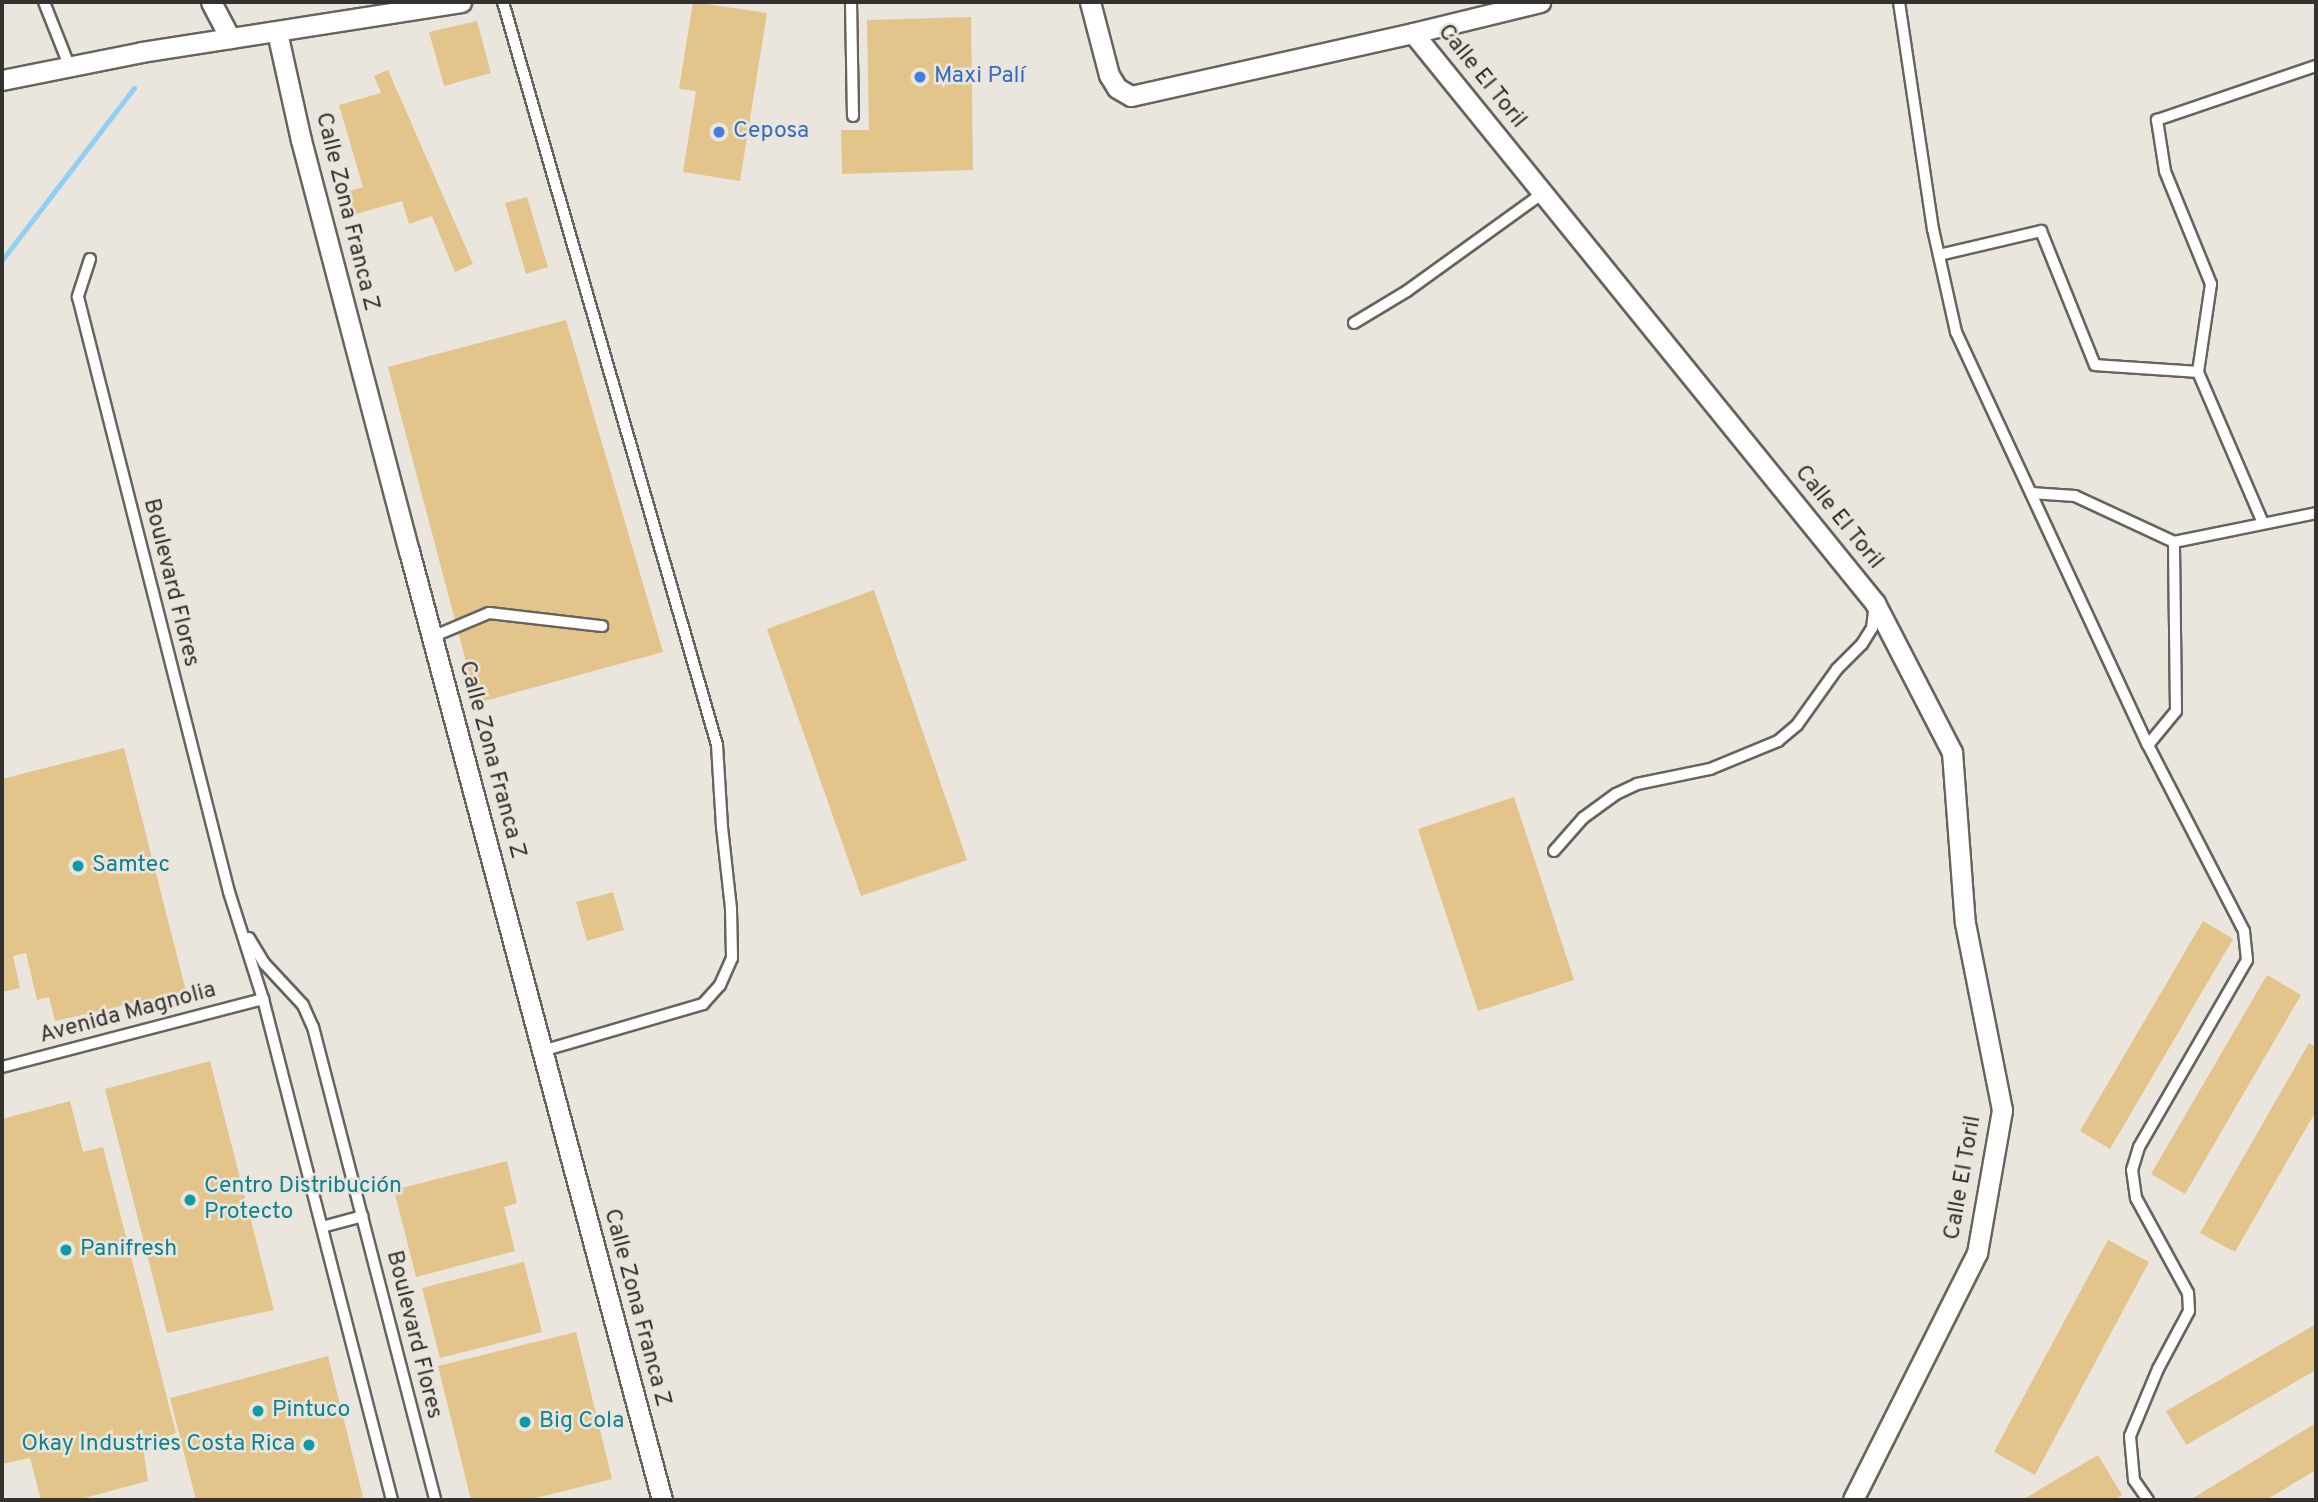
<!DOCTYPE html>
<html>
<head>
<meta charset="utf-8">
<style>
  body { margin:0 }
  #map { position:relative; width:2318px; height:1502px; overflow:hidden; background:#eae5dd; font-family:Overpass,sans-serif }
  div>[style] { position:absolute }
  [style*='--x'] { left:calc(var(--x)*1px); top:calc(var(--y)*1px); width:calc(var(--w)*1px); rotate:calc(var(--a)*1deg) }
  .stream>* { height:5px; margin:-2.5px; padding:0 2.5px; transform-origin:2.5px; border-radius:2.5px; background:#91d0f3 }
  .building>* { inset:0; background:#e3c58c }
  .roads { filter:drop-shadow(2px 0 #68635c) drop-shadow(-2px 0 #68635c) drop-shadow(0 2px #68635c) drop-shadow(0 -2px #68635c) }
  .lane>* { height:10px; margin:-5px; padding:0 5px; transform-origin:5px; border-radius:5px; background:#fff }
  .street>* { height:19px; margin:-9.5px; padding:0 9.5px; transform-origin:9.5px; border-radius:9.5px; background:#fff }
  .dots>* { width:19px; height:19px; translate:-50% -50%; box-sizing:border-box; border:4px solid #eae5dd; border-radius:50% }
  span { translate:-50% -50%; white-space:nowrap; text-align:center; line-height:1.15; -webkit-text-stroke:5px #eae5dd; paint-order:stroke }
  .shop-label { font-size:23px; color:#366cbe }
  .left { translate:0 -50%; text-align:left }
  .street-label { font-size:23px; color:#34322f }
  .culture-label { font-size:23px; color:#0d838f }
  .right { translate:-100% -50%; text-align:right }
  .frame { position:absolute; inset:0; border:4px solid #34322f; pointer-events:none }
</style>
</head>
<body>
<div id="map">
  <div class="stream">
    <i style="--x:2;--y:260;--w:217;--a:-52.5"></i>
  </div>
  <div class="building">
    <i style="clip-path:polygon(693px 2px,767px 13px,740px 181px,683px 172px,696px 91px,679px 89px)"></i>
    <i style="clip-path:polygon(971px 17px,973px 170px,842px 174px,841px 130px,869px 130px,867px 20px)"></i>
    <i style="clip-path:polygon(477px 21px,491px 73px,444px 86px,429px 32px)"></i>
    <i style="clip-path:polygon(388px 70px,473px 264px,455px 272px,432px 216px,409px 224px,402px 201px,349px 216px,343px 193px,363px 187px,339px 105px,381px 93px,374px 76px)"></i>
    <i style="clip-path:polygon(527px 197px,548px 267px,526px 274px,505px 203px)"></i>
    <i style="clip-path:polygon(566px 320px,663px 652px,477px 703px,388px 367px)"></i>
    <i style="clip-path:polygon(874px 590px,967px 860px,861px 896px,767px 629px)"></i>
    <i style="clip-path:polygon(124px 748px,186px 991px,55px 1021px,49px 997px,37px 1000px,26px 953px,13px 956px,20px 988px,2px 992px,2px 779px)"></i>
    <i style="clip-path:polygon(1514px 797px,1574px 980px,1478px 1011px,1418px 829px)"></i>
    <i style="clip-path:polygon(613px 892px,624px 930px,587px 941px,576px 902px)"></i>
    <i style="clip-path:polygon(2203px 921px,2233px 939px,2110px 1149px,2080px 1131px)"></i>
    <i style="clip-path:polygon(2267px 975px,2301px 995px,2185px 1194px,2151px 1174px)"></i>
    <i style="clip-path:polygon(2309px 1043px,2316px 1047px,2316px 1111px,2235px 1252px,2200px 1233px)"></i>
    <i style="clip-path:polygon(210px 1061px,274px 1310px,167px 1333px,105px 1089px)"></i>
    <i style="clip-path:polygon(70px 1101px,83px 1152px,103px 1147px,176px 1433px,143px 1446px,148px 1481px,77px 1500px,41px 1500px,30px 1458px,2px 1464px,2px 1119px)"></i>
    <i style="clip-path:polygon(507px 1161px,517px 1203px,504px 1207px,515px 1251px,416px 1277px,394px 1190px)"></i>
    <i style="clip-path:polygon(2108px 1240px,2149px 1262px,2035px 1475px,1994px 1452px)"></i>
    <i style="clip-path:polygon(524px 1262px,542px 1332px,440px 1358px,422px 1288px)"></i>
    <i style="clip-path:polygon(2316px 1324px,2316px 1370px,2186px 1445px,2166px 1411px)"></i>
    <i style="clip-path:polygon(576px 1332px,612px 1479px,528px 1500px,471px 1500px,438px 1366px)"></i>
    <i style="clip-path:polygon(328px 1356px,363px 1497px,349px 1500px,196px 1500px,170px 1398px)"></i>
    <i style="clip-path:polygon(2316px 1423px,2316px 1470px,2266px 1500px,2190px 1500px)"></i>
    <i style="clip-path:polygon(2098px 1455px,2122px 1495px,2114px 1500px,2022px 1500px)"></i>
  </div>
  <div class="roads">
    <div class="lane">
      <i style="--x:44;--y:2;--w:68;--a:68.4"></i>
      <i style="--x:503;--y:2;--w:773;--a:73.93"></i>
      <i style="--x:717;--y:745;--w:82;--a:86.5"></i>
      <i style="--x:722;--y:827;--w:82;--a:83.7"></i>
      <i style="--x:731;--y:909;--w:49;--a:88.8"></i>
      <i style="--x:732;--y:958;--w:30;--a:114"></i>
      <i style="--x:720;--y:985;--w:25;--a:132"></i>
      <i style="--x:703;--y:1004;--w:168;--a:163.7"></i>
      <i style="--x:851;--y:2;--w:114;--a:89"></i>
      <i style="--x:1899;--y:2;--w:230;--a:81.5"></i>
      <i style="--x:1933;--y:229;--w:106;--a:77.4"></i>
      <i style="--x:1956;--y:332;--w:455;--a:65.1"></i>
      <i style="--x:2148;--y:745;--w:44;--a:-50.5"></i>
      <i style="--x:2176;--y:711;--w:169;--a:-90.7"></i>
      <i style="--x:1939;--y:255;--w:105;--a:-13.2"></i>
      <i style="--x:2041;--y:231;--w:144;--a:68.1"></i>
      <i style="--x:2095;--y:365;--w:103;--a:3.9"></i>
      <i style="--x:90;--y:259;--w:40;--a:108"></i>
      <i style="--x:78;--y:297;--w:614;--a:75.76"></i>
      <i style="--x:229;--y:892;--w:112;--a:72.4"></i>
      <i style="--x:263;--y:999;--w:517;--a:75.56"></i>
      <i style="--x:1354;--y:323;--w:62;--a:-31.1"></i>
      <i style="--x:1407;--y:291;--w:168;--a:-35.8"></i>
      <i style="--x:2031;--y:493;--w:44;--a:3.9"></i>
      <i style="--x:2075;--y:496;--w:109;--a:24.9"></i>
      <i style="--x:2174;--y:542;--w:145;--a:-11.5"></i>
      <i style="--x:2263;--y:523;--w:164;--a:-113.3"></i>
      <i style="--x:2198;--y:372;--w:89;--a:-81.6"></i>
      <i style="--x:2211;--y:284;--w:122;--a:-112.2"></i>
      <i style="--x:2165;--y:171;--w:52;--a:-98.9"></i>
      <i style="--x:2157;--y:120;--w:168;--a:-18.8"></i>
      <i style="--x:432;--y:637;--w:62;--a:-22.8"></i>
      <i style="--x:489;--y:613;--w:114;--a:6.6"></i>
      <i style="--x:1554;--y:851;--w:44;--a:-48.7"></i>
      <i style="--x:1583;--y:818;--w:41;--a:-36"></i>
      <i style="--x:1616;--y:794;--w:23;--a:-25"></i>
      <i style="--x:1637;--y:784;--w:75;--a:-11.6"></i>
      <i style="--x:1710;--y:769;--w:74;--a:-22.4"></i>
      <i style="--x:1778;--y:741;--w:25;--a:-40"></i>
      <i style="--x:1797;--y:725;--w:69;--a:-54.5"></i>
      <i style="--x:1837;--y:669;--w:35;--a:-45"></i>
      <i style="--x:1862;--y:644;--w:19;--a:-58"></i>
      <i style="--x:1872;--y:628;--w:17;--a:-83"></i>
      <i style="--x:249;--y:938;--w:29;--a:59"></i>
      <i style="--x:264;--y:963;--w:57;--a:47.1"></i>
      <i style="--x:303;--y:1005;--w:24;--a:66"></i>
      <i style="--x:313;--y:1027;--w:488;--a:75.5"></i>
      <i style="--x:2;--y:1067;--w:270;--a:-14.6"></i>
      <i style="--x:322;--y:1227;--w:42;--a:-15"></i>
      <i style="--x:2148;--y:1500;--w:24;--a:-125"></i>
      <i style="--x:2134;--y:1480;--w:44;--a:-95.2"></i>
      <i style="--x:2130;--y:1436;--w:73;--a:-67.3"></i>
      <i style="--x:2158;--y:1369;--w:66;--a:-61.9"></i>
      <i style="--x:2189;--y:1311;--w:18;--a:-93"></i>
      <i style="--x:2188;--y:1293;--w:108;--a:-118.7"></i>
      <i style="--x:2136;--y:1198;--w:28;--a:-98"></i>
      <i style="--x:2132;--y:1170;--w:24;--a:-73"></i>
      <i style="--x:2139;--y:1147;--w:216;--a:-60"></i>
      <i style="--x:2247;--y:960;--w:29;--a:-96"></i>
      <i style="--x:2244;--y:931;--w:209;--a:-117.3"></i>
    </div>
    <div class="street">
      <i style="--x:211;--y:2;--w:41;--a:62.2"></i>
      <i style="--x:1090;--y:2;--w:75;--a:75.4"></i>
      <i style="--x:1109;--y:75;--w:15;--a:58"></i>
      <i style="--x:1117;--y:88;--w:16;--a:30"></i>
      <i style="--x:1131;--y:96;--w:289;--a:-12.6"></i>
      <i style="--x:1413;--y:33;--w:734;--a:50.97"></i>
      <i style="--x:1875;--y:603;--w:168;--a:62.7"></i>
      <i style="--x:1952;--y:752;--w:171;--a:85.7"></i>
      <i style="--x:1965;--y:923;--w:191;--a:78.8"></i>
      <i style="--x:2002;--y:1110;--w:145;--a:99.9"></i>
      <i style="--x:1977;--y:1253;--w:276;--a:116.7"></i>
      <i style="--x:277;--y:32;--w:111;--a:77.5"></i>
      <i style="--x:301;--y:140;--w:425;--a:75.3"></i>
      <i style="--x:409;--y:551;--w:982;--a:75.07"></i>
      <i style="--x:1413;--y:33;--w:131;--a:-13.7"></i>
      <i style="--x:2;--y:80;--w:143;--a:-11.3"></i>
      <i style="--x:142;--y:52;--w:323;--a:-8.9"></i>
    </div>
  </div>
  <div class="dots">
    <i style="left:920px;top:77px;background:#3f7fe0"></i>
    <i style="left:719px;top:132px;background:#3f7fe0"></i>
    <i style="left:78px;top:866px;background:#0f9aa8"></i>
    <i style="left:190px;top:1200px;background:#0f9aa8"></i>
    <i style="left:66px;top:1250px;background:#0f9aa8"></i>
    <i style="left:258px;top:1411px;background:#0f9aa8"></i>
    <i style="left:525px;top:1422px;background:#0f9aa8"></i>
    <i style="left:309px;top:1445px;background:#0f9aa8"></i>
  </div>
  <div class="shop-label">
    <span class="left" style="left:934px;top:77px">Maxi Palí</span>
    <span class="left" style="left:733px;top:132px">Ceposa</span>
  </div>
  <div class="street-label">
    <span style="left:1481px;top:77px;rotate:51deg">Calle El Toril</span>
    <span style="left:346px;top:212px;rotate:76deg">Calle Zona Franca Z</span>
    <span style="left:1838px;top:518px;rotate:51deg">Calle El Toril</span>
    <span style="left:170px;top:583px;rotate:76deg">Boulevard Flores</span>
    <span style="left:491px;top:760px;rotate:75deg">Calle Zona Franca Z</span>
    <span style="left:128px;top:1014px;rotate:-15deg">Avenida Magnolia</span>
    <span style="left:1964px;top:1178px;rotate:-80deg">Calle El Toril</span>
    <span style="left:636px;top:1308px;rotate:75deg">Calle Zona Franca Z</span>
    <span style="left:413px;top:1335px;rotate:76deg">Boulevard Flores</span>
  </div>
  <div class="culture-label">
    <span class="left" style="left:92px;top:866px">Samtec</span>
    <span class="left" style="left:204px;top:1200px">Centro Distribución<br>Protecto</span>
    <span class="left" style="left:80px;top:1250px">Panifresh</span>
    <span class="left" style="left:272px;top:1411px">Pintuco</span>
    <span class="left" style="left:539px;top:1422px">Big Cola</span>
    <span class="right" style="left:295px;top:1445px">Okay Industries Costa Rica</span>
  </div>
  <div class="frame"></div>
</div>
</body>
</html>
